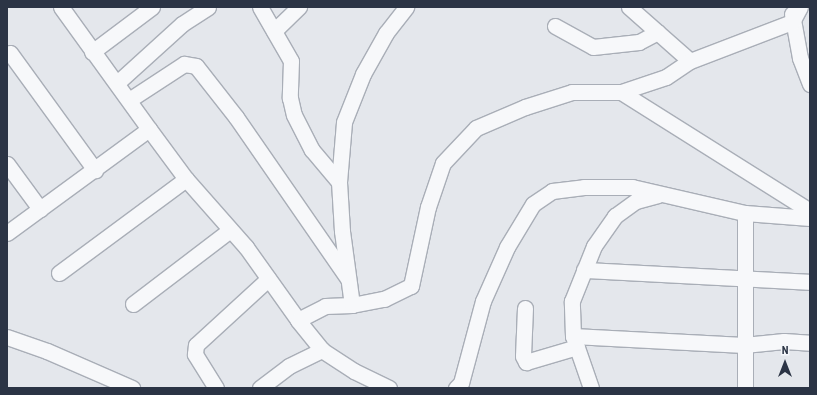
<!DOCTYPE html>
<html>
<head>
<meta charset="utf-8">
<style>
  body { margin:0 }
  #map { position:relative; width:817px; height:395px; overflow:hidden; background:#e4e7ec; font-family:"Roboto Condensed",sans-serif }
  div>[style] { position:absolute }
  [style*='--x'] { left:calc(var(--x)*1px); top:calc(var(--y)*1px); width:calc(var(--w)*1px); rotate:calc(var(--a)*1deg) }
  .roads { filter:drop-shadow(1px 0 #a9aeb7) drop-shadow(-1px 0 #a9aeb7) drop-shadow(0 1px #a9aeb7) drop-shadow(0 -1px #a9aeb7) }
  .minor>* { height:15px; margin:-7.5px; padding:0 7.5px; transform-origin:7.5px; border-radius:7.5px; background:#f7f8fa }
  span { translate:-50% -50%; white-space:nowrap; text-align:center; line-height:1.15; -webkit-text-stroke:4px #f4f6f9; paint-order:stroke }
  .frame { position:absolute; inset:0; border:8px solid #2b3445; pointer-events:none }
  .north { position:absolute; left:765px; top:343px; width:40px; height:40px; -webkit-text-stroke:3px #f4f6f9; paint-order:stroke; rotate:0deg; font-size:11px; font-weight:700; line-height:16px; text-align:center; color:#2b3445 }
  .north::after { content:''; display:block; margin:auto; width:14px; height:18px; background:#2b3445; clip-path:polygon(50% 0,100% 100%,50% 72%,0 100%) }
</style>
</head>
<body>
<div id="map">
  <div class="roads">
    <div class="minor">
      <i style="--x:61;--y:7;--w:150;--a:54.2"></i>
      <i style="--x:260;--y:7;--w:62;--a:60.1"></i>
      <i style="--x:291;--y:61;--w:37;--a:92"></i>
      <i style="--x:290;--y:98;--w:17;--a:77"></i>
      <i style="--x:294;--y:115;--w:39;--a:63"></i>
      <i style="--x:312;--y:150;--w:42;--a:49.8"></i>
      <i style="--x:629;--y:7;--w:81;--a:41.5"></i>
      <i style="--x:792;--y:14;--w:45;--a:79.7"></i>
      <i style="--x:800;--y:58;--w:28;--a:69"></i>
      <i style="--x:555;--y:26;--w:43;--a:28.9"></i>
      <i style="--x:593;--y:47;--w:46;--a:-6.2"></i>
      <i style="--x:639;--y:42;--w:21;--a:-28"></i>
      <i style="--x:274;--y:31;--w:35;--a:-44"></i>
      <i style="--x:92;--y:52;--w:75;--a:-36.9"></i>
      <i style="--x:10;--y:53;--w:145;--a:54"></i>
      <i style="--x:117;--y:83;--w:88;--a:-42.2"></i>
      <i style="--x:182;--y:24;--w:31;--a:-33"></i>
      <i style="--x:621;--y:92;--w:223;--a:32.2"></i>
      <i style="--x:129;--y:100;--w:66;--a:-33.2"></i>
      <i style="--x:184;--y:64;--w:12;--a:9"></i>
      <i style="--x:196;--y:66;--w:65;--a:51.9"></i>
      <i style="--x:236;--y:117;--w:197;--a:55.3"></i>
      <i style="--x:7;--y:164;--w:56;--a:53.7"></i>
      <i style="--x:7;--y:233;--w:176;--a:-36.2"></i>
      <i style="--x:149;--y:129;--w:62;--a:53.5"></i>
      <i style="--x:186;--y:179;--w:91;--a:48.6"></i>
      <i style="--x:246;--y:247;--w:90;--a:54.5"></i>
      <i style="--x:584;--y:270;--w:226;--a:3"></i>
      <i style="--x:59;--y:273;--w:158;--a:-36.5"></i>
      <i style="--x:133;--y:304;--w:122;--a:-37.3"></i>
      <i style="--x:352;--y:305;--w:75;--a:-97.7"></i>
      <i style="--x:342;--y:231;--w:49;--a:-93.5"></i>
      <i style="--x:339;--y:182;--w:60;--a:-85.2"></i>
      <i style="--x:344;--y:122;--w:52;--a:-68.4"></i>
      <i style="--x:363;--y:74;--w:47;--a:-60.7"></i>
      <i style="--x:386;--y:33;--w:33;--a:-52"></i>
      <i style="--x:525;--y:308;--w:48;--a:92.4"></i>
      <i style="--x:523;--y:356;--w:7;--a:63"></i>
      <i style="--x:526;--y:362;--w:53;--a:-16.4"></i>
      <i style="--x:573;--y:336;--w:171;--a:3"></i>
      <i style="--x:744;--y:345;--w:40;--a:-5.7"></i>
      <i style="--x:784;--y:341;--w:26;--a:4"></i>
      <i style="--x:7;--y:337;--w:42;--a:19.3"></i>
      <i style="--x:47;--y:351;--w:93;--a:23.5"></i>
      <i style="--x:216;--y:388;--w:40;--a:-122"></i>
      <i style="--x:195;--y:354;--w:9;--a:-84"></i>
      <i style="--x:196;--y:345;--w:98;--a:-42.5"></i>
      <i style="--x:260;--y:388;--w:36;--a:-37"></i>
      <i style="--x:289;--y:366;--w:37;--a:-26"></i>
      <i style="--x:389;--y:388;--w:39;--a:-154"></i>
      <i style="--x:354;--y:371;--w:38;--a:-147"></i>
      <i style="--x:322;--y:350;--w:38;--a:-129"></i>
      <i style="--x:298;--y:320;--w:30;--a:-27"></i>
      <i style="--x:325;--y:306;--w:27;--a:-2"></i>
      <i style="--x:352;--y:305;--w:33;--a:-11"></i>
      <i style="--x:384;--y:299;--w:30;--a:-26"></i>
      <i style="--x:411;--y:286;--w:81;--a:-77.9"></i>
      <i style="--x:428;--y:207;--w:46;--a:-71.2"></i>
      <i style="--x:443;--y:163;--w:48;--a:-46.7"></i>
      <i style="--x:476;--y:128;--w:53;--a:-23.2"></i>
      <i style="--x:525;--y:107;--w:49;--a:-17.7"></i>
      <i style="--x:572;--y:92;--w:49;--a:0"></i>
      <i style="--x:621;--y:92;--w:47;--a:-18.4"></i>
      <i style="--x:666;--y:77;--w:29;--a:-34"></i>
      <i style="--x:690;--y:61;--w:109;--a:-20.9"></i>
      <i style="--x:792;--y:22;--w:17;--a:-62"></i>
      <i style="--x:456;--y:388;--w:7;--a:-45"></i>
      <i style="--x:461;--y:383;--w:85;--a:-75"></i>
      <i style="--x:483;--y:301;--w:59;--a:-66"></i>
      <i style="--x:507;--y:247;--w:50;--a:-58.8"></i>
      <i style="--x:533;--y:204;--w:23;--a:-34"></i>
      <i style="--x:552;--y:191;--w:32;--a:-7"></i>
      <i style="--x:584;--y:187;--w:48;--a:0"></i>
      <i style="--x:632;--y:187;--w:116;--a:13"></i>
      <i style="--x:745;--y:213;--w:65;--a:4.4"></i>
      <i style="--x:591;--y:388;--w:55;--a:-109.1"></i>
      <i style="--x:573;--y:336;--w:35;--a:-92"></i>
      <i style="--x:572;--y:301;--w:59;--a:-68.2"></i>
      <i style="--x:594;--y:246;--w:37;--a:-55"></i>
      <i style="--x:615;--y:216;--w:26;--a:-36"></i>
      <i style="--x:636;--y:201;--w:23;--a:-15"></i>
      <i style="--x:745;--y:388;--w:175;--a:-90"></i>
    </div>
  </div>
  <div class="frame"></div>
  <div class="north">N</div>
</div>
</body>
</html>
